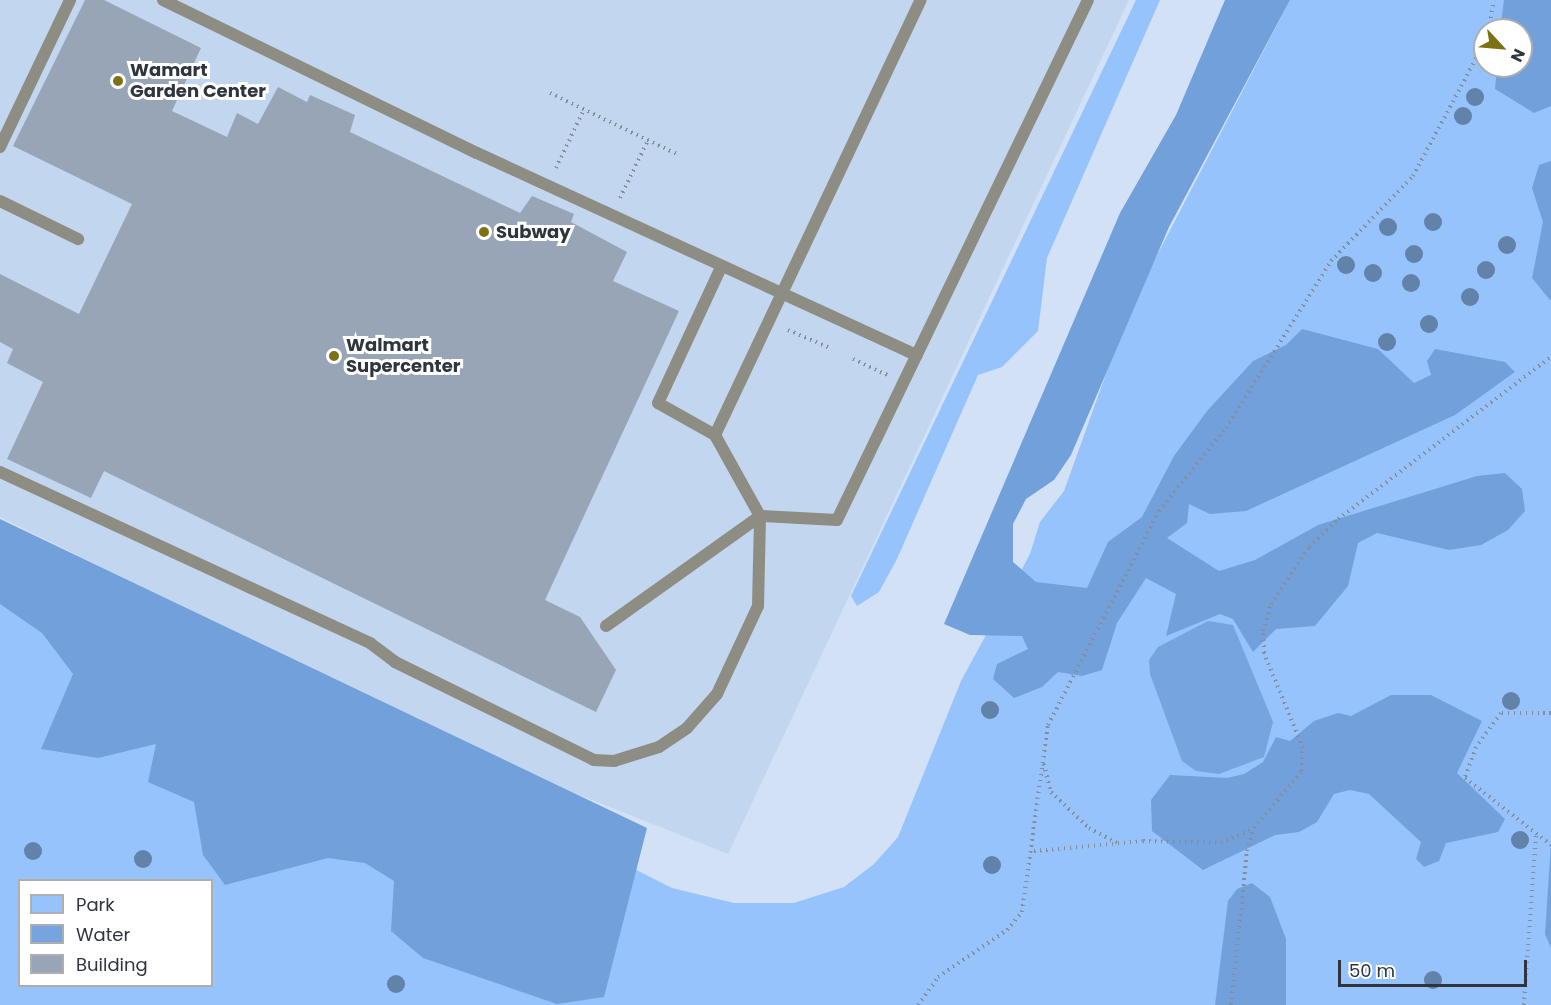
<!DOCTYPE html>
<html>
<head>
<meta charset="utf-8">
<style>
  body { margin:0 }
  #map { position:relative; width:1551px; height:1005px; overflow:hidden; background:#d2e1f5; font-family:Poppins,sans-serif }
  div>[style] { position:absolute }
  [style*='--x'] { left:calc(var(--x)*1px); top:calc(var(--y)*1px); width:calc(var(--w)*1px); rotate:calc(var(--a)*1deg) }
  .built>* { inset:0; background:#c2d6ef }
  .green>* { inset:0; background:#96c3fc }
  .forest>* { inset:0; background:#72a0db }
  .water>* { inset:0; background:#76a4df }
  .building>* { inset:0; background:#97a5b7 }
  .path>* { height:4px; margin-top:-2px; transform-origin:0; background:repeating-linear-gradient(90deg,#838d9b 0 1.5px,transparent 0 6px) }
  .lane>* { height:12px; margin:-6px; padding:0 6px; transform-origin:6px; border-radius:6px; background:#8d8d83 }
  .trees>* { width:18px; height:18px; margin:-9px; border-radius:50%; background:#6182a9 }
  .dots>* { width:16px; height:16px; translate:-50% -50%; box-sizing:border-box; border:3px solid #fff; border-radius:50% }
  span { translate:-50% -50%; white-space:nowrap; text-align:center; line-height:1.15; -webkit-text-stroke:6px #fff; paint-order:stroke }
  .poi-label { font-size:18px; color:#2f353d; font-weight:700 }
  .left { translate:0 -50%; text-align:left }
  .legend { position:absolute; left:18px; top:879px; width:195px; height:108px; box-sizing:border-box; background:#fff; border:2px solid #acaeb1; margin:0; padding:8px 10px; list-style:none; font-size:18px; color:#2f353d }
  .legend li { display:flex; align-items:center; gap:12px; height:30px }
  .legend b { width:30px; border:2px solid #acaeb1 }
  .north { position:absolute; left:1473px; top:18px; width:60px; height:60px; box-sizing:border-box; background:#fff; border:2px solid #acaeb1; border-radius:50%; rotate:116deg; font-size:16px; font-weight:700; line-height:24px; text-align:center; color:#2f353d }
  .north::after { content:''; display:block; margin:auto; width:21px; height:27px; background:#7c7214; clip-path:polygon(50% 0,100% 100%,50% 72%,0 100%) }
  .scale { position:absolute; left:1338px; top:960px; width:189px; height:27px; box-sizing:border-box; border:3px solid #2f353d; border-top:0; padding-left:8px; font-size:18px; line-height:21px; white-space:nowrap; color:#2f353d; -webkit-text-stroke:4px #fff; paint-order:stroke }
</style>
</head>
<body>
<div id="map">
  <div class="built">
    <i style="clip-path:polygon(0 0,1129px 0,728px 854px,504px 765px,0 517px)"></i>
  </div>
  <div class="green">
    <i style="clip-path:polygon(1136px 0,1160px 0,1047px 258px,1038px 331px,1002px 367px,978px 375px,897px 559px,879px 592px,857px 606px,851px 596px)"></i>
    <i style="clip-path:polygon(evenodd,1290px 0,1551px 0,1551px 1005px,0 1005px,0 549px,672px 888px,734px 903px,794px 903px,844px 887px,874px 864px,898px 837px,961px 681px,1030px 554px,1040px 522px,1064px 491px,1130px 307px,1290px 0,1485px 30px,1521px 30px,1521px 66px,1485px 66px,1485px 30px,1290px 0,20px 880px,212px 880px,212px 986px,20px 986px,20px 880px)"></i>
  </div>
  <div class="forest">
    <i style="clip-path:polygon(1225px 0,1290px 0,1169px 227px,1071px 455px,1054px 480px,1026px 499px,1013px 524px,1013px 562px,1036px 582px,1087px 588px,1108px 542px,1142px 517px,1174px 456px,1207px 411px,1253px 361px,1286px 345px,1302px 329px,1378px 349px,1414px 383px,1431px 375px,1427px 361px,1435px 349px,1505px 362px,1515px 372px,1455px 415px,1246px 511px,1210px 514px,1189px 504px,1187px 523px,1167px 538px,1219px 571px,1255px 560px,1318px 525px,1477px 476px,1505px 473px,1522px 489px,1525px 511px,1508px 530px,1481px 545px,1449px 550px,1377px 533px,1358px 543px,1348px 586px,1315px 626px,1276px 629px,1253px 652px,1233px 619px,1220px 614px,1166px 636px,1176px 594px,1146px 578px,1117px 623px,1102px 670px,1082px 676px,1058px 672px,1042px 687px,1014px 698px,993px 679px,997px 664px,1028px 649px,1022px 636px,970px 635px,944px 624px,1120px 213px,1176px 115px)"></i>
    <i style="clip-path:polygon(1504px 0,1551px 0,1551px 106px,1534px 113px,1495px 89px,1497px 66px,1521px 66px,1521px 30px,1500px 30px)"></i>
    <i style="clip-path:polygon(1551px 161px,1551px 300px,1550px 300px,1532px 278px,1543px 222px,1532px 188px,1539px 165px)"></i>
    <i style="clip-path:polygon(0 519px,647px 828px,604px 997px,557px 1004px,423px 958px,391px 931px,394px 881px,365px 863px,328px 858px,225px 885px,203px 855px,194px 802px,148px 782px,156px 744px,98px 758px,41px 749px,73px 674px,42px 633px,0 604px)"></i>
    <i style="clip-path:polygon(1391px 695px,1431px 695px,1482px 721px,1457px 773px,1505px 819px,1498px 832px,1446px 843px,1439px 861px,1424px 867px,1416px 859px,1421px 842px,1369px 794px,1350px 790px,1334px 794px,1317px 822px,1299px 832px,1275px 835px,1203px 870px,1152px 831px,1151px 800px,1170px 775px,1227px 778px,1244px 774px,1263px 762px,1276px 737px,1290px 741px,1314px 721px,1338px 713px,1351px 716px)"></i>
    <i style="clip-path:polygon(1551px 843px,1551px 948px,1545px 934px)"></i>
    <i style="clip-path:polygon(1252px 883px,1270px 897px,1286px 939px,1286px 1005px,1215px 1005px,1228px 901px,1237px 889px)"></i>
  </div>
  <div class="water">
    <i style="clip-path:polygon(1208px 621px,1233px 625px,1273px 722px,1264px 757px,1219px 774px,1196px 771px,1182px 761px,1150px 674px,1149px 660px,1158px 647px)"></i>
  </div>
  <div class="building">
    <i style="clip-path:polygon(85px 0,104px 0,201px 48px,172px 111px,227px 137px,237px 113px,258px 124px,278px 87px,307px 102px,310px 95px,355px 115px,350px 132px,520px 213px,532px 196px,574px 214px,571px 222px,627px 252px,613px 281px,679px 311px,545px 600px,580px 617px,616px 670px,596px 712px,104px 471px,91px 498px,7px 459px,43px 382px,7px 363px,13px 349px,0 342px,0 274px,79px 314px,132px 204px,13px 146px)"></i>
  </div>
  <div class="path">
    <i style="--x:1489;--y:30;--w:30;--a:-81"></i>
    <i style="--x:550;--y:93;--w:143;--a:25.7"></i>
    <i style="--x:556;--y:168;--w:65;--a:-64.6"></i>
    <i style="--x:620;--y:198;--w:64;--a:-64.2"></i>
    <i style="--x:788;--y:330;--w:46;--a:23.2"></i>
    <i style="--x:853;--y:359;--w:40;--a:25"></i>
    <i style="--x:1551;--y:713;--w:50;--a:180"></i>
    <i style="--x:1501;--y:713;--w:42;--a:126.3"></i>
    <i style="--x:1476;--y:747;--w:33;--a:110"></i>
    <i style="--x:1465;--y:778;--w:109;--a:37.9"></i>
    <i style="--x:1044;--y:764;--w:29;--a:76"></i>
    <i style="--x:1051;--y:792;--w:52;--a:43.5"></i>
    <i style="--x:1089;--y:828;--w:32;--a:28"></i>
    <i style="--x:1034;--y:851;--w:109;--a:-5.2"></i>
    <i style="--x:1143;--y:841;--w:78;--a:1.5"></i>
    <i style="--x:1221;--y:843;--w:36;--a:-24"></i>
    <i style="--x:918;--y:1005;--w:34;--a:-54"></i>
    <i style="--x:938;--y:977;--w:83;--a:-34.3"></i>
    <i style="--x:1007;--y:930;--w:23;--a:-50"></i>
    <i style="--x:1022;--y:912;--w:189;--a:-82.1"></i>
    <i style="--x:1048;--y:725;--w:241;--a:-62.6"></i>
    <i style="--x:1159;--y:511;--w:107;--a:-51.1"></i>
    <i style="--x:1226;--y:428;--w:197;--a:-57.8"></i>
    <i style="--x:1331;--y:261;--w:118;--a:-46"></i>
    <i style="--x:1413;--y:176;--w:152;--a:-61.8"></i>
    <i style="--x:1231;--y:1005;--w:155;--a:-84.1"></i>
    <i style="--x:1247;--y:851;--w:24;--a:-73"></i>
    <i style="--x:1254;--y:828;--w:75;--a:-49.9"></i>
    <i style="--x:1302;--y:771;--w:23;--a:-88"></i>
    <i style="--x:1303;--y:748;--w:103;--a:-112.3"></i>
    <i style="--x:1264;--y:653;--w:22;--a:-93"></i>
    <i style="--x:1263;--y:631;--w:28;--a:-73"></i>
    <i style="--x:1271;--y:604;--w:69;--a:-56.3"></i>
    <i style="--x:1309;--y:547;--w:40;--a:-44"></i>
    <i style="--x:1338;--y:519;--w:268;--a:-37.3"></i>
    <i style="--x:1524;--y:1005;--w:171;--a:-86"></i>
  </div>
  <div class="lane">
    <i style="--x:163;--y:0;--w:349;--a:26"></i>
    <i style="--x:477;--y:153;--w:484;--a:24.7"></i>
    <i style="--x:0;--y:147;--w:163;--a:-64.5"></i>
    <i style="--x:0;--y:201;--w:87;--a:26"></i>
    <i style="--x:715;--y:435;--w:65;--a:-150.7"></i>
    <i style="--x:658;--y:403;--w:150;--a:-65.1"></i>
    <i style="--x:0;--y:472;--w:408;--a:24.8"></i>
    <i style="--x:370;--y:643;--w:31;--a:37"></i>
    <i style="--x:395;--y:662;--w:222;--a:26.2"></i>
    <i style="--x:594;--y:760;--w:20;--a:3"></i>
    <i style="--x:614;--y:761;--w:47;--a:-17.3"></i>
    <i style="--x:659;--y:747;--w:34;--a:-34"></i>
    <i style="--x:687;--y:728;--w:45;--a:-48.6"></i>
    <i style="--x:717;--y:694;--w:97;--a:-65"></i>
    <i style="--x:758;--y:606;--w:90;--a:-88.7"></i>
    <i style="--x:760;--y:516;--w:93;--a:-119.1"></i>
    <i style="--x:715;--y:435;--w:481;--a:-64.7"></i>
    <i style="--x:606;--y:626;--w:189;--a:-35.5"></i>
    <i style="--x:760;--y:516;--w:77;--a:3"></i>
    <i style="--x:837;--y:520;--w:577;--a:-64.23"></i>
  </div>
  <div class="trees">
    <i style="left:1475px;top:97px"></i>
    <i style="left:1463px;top:116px"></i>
    <i style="left:1433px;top:222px"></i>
    <i style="left:1388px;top:227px"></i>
    <i style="left:1507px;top:245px"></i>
    <i style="left:1414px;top:254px"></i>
    <i style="left:1346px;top:265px"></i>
    <i style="left:1486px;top:270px"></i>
    <i style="left:1373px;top:273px"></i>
    <i style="left:1411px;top:283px"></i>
    <i style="left:1470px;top:297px"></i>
    <i style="left:1429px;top:324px"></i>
    <i style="left:1387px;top:342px"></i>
    <i style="left:1511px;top:701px"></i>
    <i style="left:990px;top:710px"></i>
    <i style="left:1520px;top:840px"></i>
    <i style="left:33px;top:851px"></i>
    <i style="left:143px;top:859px"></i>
    <i style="left:992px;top:865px"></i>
    <i style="left:1433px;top:980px"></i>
    <i style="left:396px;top:984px"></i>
  </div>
  <div class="dots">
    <i style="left:118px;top:81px;background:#7c7214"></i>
    <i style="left:484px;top:232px;background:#7c7214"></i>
    <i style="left:334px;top:356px;background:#7c7214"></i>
  </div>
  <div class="poi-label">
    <span class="left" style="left:130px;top:81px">Wamart<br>Garden Center</span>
    <span class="left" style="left:496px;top:232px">Subway</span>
    <span class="left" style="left:346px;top:356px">Walmart<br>Supercenter</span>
  </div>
  <ul class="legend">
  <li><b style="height:16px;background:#96c3fc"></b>Park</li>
  <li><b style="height:16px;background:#76a4df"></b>Water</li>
  <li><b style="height:16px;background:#97a5b7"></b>Building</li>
  </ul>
  <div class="north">N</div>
  <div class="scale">50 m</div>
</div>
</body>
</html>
